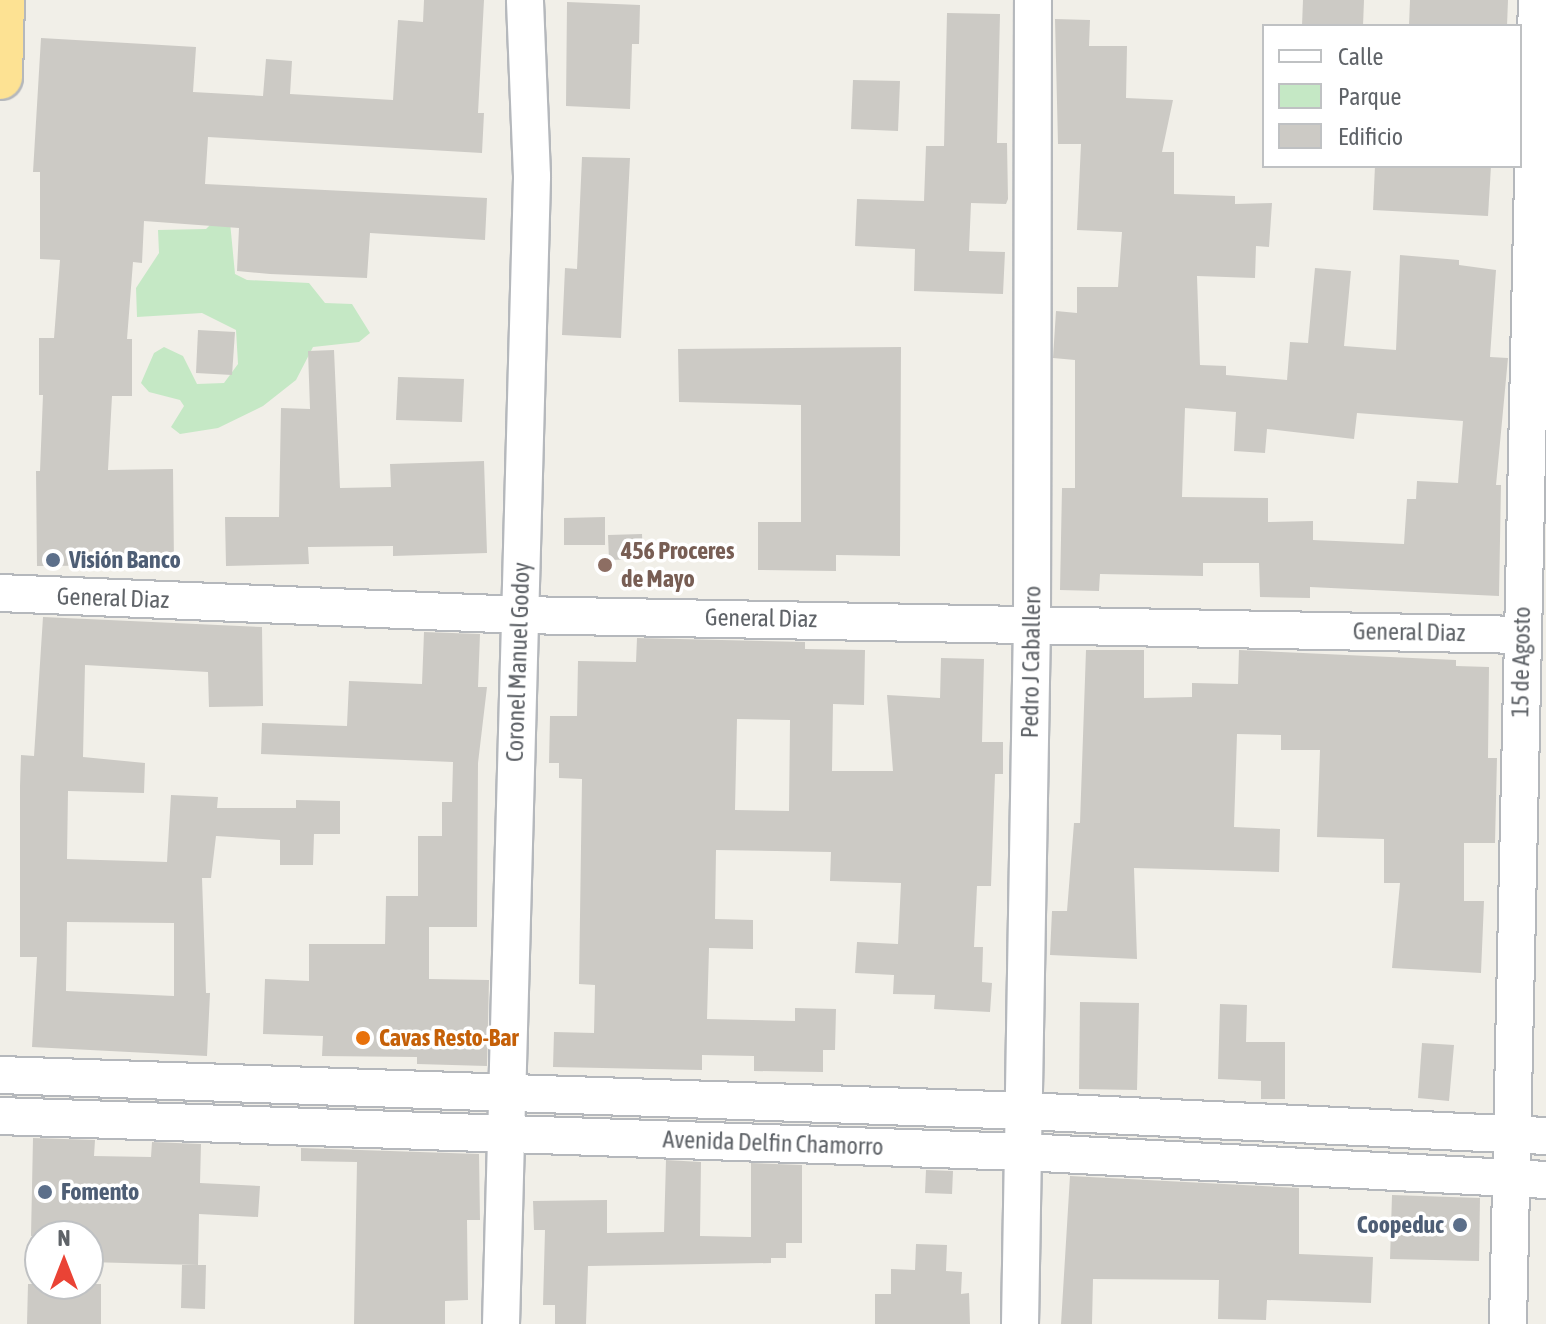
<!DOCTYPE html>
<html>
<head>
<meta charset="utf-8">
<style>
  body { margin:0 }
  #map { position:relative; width:1546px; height:1324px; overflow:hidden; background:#f1efe8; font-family:"Asap Condensed",sans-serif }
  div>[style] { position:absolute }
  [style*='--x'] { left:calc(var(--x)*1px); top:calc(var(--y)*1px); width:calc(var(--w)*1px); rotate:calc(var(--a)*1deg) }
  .green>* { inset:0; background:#c5e8c5 }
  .building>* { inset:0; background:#cccac5 }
  .roads { filter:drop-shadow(2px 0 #b5b8bc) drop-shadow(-2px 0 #b5b8bc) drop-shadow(0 2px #b5b8bc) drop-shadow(0 -2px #b5b8bc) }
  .street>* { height:36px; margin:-18px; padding:0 18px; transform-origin:18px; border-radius:18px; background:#fff }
  .highway>* { height:44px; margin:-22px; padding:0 22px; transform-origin:22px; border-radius:22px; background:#fde293 }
  .dots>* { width:22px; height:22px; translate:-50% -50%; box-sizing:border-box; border:4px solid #fff; border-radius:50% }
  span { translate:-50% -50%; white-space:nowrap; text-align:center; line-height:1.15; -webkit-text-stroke:7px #fff; paint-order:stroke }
  .education-label { font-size:24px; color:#785e54; font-weight:700 }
  .left { translate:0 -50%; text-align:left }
  .service-label { font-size:24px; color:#4e5e75; font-weight:700 }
  .right { translate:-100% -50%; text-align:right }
  .street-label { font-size:24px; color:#5f6368 }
  .food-label { font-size:24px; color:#c56008; font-weight:700 }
  .legend { position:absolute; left:1262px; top:24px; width:260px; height:144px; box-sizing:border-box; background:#fff; border:2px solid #bfc1c3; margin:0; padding:10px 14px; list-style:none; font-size:24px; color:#5f6368 }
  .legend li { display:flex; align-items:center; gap:16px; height:40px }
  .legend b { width:40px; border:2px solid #bfc1c3 }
  .north { position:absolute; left:24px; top:1220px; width:80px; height:80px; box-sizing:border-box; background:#fff; border:2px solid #bfc1c3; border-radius:50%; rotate:0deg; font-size:22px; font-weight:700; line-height:32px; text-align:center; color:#5f6368 }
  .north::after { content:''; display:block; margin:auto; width:28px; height:36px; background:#ea4335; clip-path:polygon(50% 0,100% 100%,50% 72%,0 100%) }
</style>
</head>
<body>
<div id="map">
  <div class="green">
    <i style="clip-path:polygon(219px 216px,230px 222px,235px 274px,247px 280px,309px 283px,325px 303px,352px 304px,370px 333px,359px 342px,313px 347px,296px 380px,263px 406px,218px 428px,180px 434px,171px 427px,184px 406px,180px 400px,149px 392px,141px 383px,154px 353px,164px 347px,183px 356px,197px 384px,224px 383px,238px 364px,236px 330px,202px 313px,137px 317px,136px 288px,159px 253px,158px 230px,206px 229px)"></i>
  </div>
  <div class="building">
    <i style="clip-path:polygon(424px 0,484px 0,478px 113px,484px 113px,482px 153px,208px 137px,205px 184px,487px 198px,485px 240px,370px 233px,367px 278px,270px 274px,237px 271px,239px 228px,144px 221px,142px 263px,133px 262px,127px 339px,132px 339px,132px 396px,112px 396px,108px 470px,173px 469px,174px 565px,37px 566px,36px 471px,40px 471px,43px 395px,39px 395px,39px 338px,54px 338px,60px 260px,40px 259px,40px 172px,33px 172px,41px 38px,196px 47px,193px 92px,263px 96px,266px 59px,292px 61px,290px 94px,393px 100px,398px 20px,423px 22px)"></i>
    <i style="clip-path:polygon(1303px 0,1364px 0,1363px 26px,1302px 26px)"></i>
    <i style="clip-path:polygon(1410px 0,1508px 0,1507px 26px,1409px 26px)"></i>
    <i style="clip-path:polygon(567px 2px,640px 5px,639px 44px,632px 44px,630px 109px,566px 106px)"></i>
    <i style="clip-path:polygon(947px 13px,1000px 14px,997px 143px,1007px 143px,1008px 199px,1006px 204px,971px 203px,969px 251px,1005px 252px,1003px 294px,914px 291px,915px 249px,855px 246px,857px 199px,924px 201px,926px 146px,944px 146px)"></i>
    <i style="clip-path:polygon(evenodd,1055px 19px,1090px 20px,1089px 46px,1127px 46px,1126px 98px,1173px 100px,1162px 152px,1174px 152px,1174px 194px,1235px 196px,1235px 204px,1272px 203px,1269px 247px,1256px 246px,1255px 278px,1197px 276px,1200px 365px,1226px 366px,1226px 375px,1287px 380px,1290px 342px,1308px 343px,1315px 268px,1351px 271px,1344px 346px,1396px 350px,1400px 255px,1459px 260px,1459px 265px,1496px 270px,1490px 357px,1508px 358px,1496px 485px,1501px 485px,1499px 596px,1310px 587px,1310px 598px,1260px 597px,1259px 563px,1203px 563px,1203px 576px,1100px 574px,1099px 591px,1060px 590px,1062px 488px,1075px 488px,1075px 360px,1053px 358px,1056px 311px,1077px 313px,1077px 287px,1118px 287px,1122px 232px,1077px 230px,1081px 144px,1058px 144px,1055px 19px,1185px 408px,1236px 412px,1234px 451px,1265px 453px,1267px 429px,1354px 439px,1357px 413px,1463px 421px,1458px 483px,1417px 481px,1416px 499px,1407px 499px,1404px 544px,1313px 540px,1313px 521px,1268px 522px,1268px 498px,1182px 497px,1185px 408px)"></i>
    <i style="clip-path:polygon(853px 80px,900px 81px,898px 131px,851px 129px)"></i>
    <i style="clip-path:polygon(582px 157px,630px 158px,621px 338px,562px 335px,565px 268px,577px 269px)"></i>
    <i style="clip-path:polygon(1375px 166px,1491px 166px,1488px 216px,1373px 210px)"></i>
    <i style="clip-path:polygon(198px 330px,235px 332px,232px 375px,196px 373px)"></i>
    <i style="clip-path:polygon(901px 347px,900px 556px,836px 555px,836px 571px,758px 570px,758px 522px,801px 522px,801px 405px,679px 402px,678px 349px)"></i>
    <i style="clip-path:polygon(334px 350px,340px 488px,391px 487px,390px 464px,484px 461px,487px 553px,393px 556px,393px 546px,308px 547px,309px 564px,226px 566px,225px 517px,279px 517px,281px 408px,310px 409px,308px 351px)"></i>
    <i style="clip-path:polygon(398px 377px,464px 379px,462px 422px,396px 420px)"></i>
    <i style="clip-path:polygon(605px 517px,605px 545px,564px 545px,564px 518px)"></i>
    <i style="clip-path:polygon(642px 534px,643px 559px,609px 560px,608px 535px)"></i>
    <i style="clip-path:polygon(evenodd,43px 617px,262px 627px,263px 706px,209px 707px,208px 672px,85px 665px,83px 757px,145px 763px,144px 793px,68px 791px,67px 859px,167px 862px,171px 795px,218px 797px,217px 808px,296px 808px,296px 800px,340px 801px,340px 834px,314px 834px,313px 865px,280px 865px,280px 840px,216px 836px,211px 878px,202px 878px,206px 993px,210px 993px,207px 1056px,32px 1047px,37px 957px,20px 957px,20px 786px,21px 755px,34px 756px,43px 617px,67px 922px,174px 923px,174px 996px,66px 991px,67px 922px)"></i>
    <i style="clip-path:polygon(424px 632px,480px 634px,478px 687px,487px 687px,478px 763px,477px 927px,429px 927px,429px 979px,489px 980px,487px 1066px,417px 1064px,417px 1057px,322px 1056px,323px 1036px,263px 1034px,265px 979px,309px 981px,309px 944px,385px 944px,386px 896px,418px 896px,418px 836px,442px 836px,442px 802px,452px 802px,453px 762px,261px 754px,262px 723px,347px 726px,349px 681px,422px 684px)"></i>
    <i style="clip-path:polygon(evenodd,637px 638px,805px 642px,805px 649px,865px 650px,864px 705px,833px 704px,832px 771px,893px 771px,887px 695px,940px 698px,941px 658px,984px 659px,982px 742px,1003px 742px,1003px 774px,995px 774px,991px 886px,977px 886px,974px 947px,983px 947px,982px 982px,992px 983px,990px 1012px,934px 1009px,935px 995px,893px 994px,894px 975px,855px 973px,857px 942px,898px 944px,901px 883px,830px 881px,831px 852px,716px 850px,715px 919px,753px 920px,753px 949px,709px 948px,707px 1019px,795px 1021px,795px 1008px,836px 1009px,835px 1050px,823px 1050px,823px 1072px,754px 1071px,754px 1056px,702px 1055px,702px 1070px,553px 1067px,554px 1032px,594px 1033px,595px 985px,579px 984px,582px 779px,559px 778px,559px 763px,549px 763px,550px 716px,577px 716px,578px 661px,636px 662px,637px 638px,737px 719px,790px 720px,789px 811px,735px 810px,737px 719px)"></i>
    <i style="clip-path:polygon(1086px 650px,1144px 650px,1144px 698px,1192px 697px,1192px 683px,1238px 684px,1239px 650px,1456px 660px,1456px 666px,1489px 667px,1488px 758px,1497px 758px,1495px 843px,1464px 843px,1464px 901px,1484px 901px,1481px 973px,1392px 968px,1400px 883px,1384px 883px,1384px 839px,1317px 837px,1320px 750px,1281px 750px,1281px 735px,1237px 734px,1234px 827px,1280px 829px,1279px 872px,1134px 868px,1137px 959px,1050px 955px,1052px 911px,1067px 911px,1074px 823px,1080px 823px)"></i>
    <i style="clip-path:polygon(1080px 1002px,1139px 1003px,1137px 1090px,1079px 1089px)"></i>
    <i style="clip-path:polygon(1220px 1004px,1247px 1005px,1246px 1042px,1285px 1042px,1285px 1099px,1261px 1099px,1261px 1081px,1218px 1079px)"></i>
    <i style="clip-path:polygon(1422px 1043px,1454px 1045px,1449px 1101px,1418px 1098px)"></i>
    <i style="clip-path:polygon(33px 1138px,95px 1140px,94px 1156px,151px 1157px,152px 1142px,201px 1144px,200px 1183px,260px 1186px,258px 1217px,199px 1214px,198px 1265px,88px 1262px,88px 1236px,31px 1236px)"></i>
    <i style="clip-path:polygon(301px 1148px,479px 1154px,480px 1220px,467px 1220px,468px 1300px,445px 1301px,445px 1324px,354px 1324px,357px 1162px,301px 1161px)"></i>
    <i style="clip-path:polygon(666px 1160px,701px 1162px,700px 1236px,751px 1237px,751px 1163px,802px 1165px,802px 1243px,786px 1243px,786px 1258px,771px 1258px,771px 1263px,588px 1266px,586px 1324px,555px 1324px,555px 1305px,543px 1305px,545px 1230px,534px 1230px,533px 1201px,607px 1200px,607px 1233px,664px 1232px)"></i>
    <i style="clip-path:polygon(926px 1170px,953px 1171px,952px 1194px,925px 1193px)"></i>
    <i style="clip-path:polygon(1070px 1176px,1299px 1188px,1299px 1254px,1373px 1257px,1371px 1303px,1267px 1300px,1266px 1320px,1218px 1319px,1219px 1280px,1093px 1279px,1092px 1324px,1061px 1324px)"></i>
    <i style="clip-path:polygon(1392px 1195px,1480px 1198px,1479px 1261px,1390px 1259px)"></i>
    <i style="clip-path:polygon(916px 1244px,947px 1245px,946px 1271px,962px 1272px,961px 1294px,969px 1293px,970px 1324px,875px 1324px,875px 1294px,891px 1294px,891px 1269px,915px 1270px)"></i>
    <i style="clip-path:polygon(182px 1265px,206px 1265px,205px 1309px,181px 1308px)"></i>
    <i style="clip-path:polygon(28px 1284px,101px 1284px,101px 1324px,27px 1324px)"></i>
  </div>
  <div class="roads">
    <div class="street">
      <i style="--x:0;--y:593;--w:520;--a:2.42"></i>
      <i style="--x:520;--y:615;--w:1002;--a:1.14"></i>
      <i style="--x:0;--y:1075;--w:1025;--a:2.01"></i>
      <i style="--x:1024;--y:1111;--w:523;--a:2.74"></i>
      <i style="--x:0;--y:1116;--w:1024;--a:2.02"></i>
      <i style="--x:1023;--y:1152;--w:524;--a:3.06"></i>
      <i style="--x:501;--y:1324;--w:1148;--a:-88.45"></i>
      <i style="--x:532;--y:176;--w:176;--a:-92.3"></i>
      <i style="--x:1020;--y:1324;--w:702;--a:-89.02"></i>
      <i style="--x:1032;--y:622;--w:622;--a:-89.91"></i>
      <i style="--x:1508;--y:1324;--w:1324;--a:-88.75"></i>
    </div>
    <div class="highway">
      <i style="--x:0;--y:77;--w:77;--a:-88.5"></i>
    </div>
  </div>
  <div class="dots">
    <i style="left:53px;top:560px;background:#5c6f8a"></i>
    <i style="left:605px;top:565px;background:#8d6e63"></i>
    <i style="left:363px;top:1038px;background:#e8710a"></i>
    <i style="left:45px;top:1192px;background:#5c6f8a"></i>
    <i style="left:1460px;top:1225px;background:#5c6f8a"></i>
  </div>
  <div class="education-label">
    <span class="left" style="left:621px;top:565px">456 Proceres<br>de Mayo</span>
  </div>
  <div class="service-label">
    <span class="left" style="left:69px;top:560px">Visión Banco</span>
    <span class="left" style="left:61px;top:1192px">Fomento</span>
    <span class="right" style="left:1444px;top:1225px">Coopeduc</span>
  </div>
  <div class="street-label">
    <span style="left:113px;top:598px;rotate:2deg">General Diaz</span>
    <span style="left:761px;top:618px;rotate:1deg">General Diaz</span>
    <span style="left:1409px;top:632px;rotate:1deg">General Diaz</span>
    <span style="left:518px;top:662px;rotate:-88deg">Coronel Manuel Godoy</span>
    <span style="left:1031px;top:662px;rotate:-89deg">Pedro J Caballero</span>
    <span style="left:1521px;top:662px;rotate:-89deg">15 de Agosto</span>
    <span style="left:773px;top:1143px;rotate:2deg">Avenida Delfin Chamorro</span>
  </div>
  <div class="food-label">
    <span class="left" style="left:379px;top:1038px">Cavas Resto-Bar</span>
  </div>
  <ul class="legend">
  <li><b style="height:10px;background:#fff"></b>Calle</li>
  <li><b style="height:22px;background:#c5e8c5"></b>Parque</li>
  <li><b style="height:22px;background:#cccac5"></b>Edificio</li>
  </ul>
  <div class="north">N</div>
</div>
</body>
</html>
